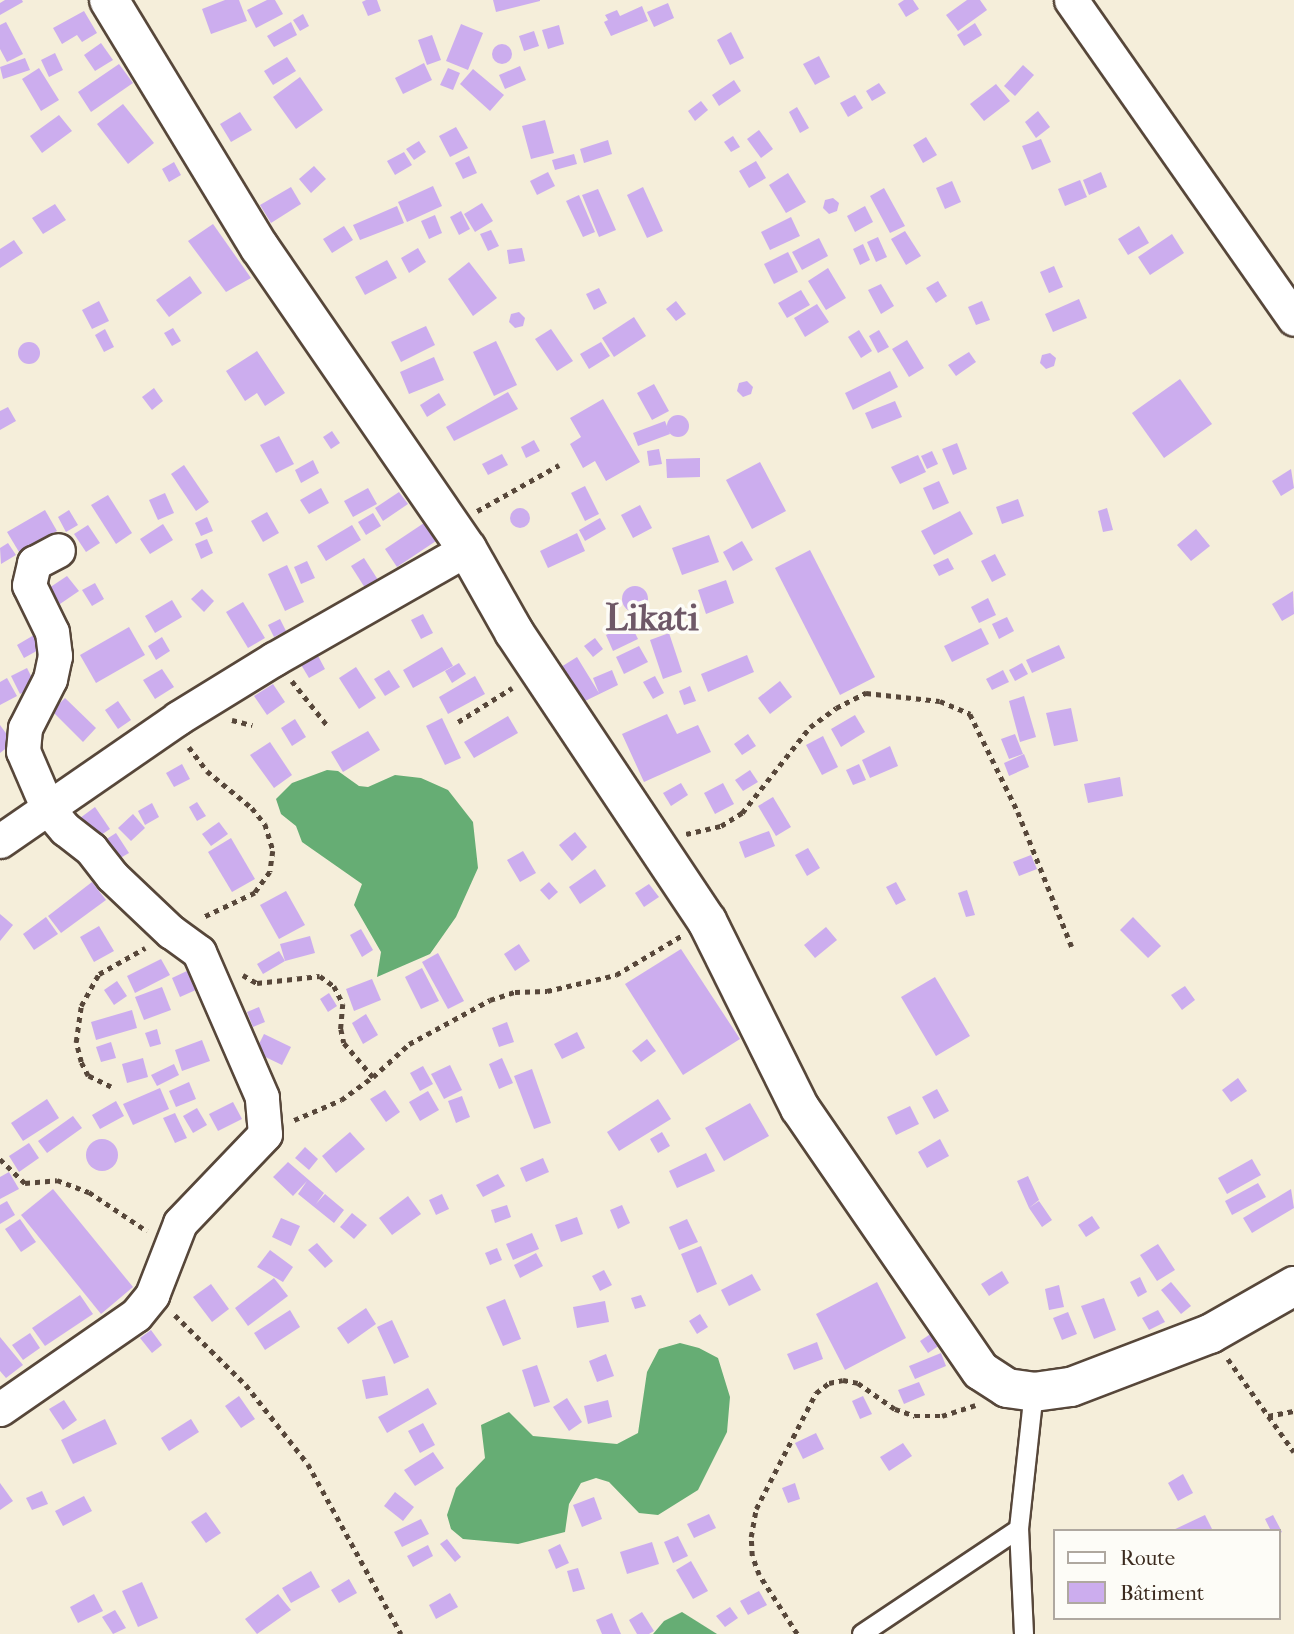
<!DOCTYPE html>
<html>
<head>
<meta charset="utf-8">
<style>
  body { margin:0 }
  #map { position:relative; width:1294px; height:1634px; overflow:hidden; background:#f5eeda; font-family:"IM FELL French Canon",serif }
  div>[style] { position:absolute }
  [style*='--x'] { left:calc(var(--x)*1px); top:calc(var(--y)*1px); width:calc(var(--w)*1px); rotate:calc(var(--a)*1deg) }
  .forest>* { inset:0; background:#66ad74 }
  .building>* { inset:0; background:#ccadee }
  .round { border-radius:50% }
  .path>* { height:4.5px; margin-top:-2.25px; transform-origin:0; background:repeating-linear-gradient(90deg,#57473a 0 5px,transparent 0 10px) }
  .roads { filter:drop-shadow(2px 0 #57473a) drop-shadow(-2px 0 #57473a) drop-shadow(0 2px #57473a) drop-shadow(0 -2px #57473a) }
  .service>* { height:18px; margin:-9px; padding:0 9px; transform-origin:9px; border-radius:9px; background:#fff }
  .minor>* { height:33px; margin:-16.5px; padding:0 16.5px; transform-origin:16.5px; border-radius:16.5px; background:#fff }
  .trunk>* { height:38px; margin:-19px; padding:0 19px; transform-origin:19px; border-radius:19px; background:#fff }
  span { translate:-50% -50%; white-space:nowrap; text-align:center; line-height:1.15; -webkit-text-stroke:7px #fdfcf7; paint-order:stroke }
  .town-label { font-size:37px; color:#6e5867; font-weight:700 }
  .legend { position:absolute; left:1053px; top:1529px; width:228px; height:91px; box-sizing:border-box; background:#fdfcf7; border:2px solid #afa8a0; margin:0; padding:9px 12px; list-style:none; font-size:21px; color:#3b2a1e }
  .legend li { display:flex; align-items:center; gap:14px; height:35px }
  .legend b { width:35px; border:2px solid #afa8a0 }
</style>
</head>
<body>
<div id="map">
  <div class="forest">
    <i style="clip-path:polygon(327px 770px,338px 771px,359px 786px,368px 787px,395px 775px,421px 778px,448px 790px,473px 822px,478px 868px,456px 917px,430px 954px,377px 977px,381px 952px,354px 905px,362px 884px,302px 842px,296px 826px,281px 814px,276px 799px,292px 783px)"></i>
    <i style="clip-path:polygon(680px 1343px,699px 1348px,718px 1358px,730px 1397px,727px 1432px,698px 1490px,658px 1515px,639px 1513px,609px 1482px,596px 1478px,581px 1483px,569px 1504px,565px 1532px,518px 1544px,463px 1539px,451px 1529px,447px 1515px,456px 1488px,485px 1458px,481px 1425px,509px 1412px,533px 1436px,617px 1444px,638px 1433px,647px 1372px,659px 1349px)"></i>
    <i style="clip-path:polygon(682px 1612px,717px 1634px,653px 1634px,664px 1621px)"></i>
  </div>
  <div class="building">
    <i style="clip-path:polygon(5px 0,22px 0,23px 2px,0 15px,0 3px)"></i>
    <i style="clip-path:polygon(225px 0,239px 0,247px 21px,211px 34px,202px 9px)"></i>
    <i style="clip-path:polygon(267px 0,275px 0,283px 14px,256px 28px,247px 10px)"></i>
    <i style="clip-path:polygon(366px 0,377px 0,381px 11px,368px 16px,362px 2px)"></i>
    <i style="clip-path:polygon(493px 0,540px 0,540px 1px,496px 12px)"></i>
    <i style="clip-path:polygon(904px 0,913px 0,919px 9px,906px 17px,898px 4px)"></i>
    <i style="clip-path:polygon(967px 0,980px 0,987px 10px,958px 31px,946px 15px)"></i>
    <i style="clip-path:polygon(668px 3px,674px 18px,654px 27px,647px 12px)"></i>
    <i style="clip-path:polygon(642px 6px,648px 21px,611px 36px,604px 22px,608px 20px,605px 15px,617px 10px,620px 16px)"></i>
    <i style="clip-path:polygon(84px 11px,97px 33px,82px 42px,77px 35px,62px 44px,53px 28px)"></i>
    <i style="clip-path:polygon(303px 14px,309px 26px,300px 31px,293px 20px)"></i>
    <i style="clip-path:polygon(6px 22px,23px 54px,7px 62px,0 49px,0 25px)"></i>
    <i style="clip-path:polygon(291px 22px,297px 35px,274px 47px,267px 36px)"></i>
    <i style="clip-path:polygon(975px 23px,982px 35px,964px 46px,957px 35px)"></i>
    <i style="clip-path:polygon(461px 24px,483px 33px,468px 70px,446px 61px)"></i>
    <i style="clip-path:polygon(559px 25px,564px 44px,548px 49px,542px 30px)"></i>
    <i style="clip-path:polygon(534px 31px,539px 46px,524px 51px,519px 36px)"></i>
    <i style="clip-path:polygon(731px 32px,744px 58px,730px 65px,717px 40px)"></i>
    <i style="clip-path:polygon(432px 35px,441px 60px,427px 65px,418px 40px)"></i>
    <i style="clip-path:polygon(101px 43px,113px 60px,95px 71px,84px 55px)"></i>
    <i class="round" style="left:492px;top:44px;width:20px;height:20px"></i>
    <i style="clip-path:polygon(55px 53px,63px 70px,49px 77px,41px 60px)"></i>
    <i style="clip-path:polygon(819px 56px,830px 77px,815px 85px,803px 64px)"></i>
    <i style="clip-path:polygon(287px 57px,296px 71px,273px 85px,264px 71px)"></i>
    <i style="clip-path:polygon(25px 58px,30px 70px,3px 79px,0 67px)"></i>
    <i style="clip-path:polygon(424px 63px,432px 80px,403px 94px,395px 78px)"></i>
    <i style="clip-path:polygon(119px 64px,133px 83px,91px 112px,78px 92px)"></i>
    <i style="clip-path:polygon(1023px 65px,1034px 75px,1015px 96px,1004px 86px)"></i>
    <i style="clip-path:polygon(520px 66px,526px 80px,505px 89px,499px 75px)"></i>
    <i style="clip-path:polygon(39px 68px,59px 100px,41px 111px,22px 79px)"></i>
    <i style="clip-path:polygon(448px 68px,460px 73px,453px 90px,440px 85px)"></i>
    <i style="clip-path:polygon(473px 69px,504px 95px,490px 111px,460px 84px)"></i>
    <i style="clip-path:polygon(300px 77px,323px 110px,296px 129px,273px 97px)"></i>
    <i style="clip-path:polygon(734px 80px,741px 91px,719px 106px,712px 95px)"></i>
    <i style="clip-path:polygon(879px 83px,886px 93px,872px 101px,866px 91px)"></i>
    <i style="clip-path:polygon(996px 84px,1010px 101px,984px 121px,970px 104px)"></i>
    <i style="clip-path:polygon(855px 95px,863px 108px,848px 117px,840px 103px)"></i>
    <i style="clip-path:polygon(701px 101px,708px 110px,695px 121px,688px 111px)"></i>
    <i style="clip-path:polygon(123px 104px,154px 143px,128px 164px,97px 124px)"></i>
    <i style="clip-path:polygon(797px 107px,809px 128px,800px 133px,789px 112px)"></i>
    <i style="clip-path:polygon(1038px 111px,1050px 127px,1036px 138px,1025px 122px)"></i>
    <i style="clip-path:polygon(240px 112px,252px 130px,231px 142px,220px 124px)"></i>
    <i style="clip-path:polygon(59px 115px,72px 131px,42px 153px,30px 136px)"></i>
    <i style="clip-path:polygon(545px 120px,554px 153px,531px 159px,522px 126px)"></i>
    <i style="clip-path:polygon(456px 127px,468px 148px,450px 157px,439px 136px)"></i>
    <i style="clip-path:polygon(759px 130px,773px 149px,761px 158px,747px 139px)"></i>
    <i style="clip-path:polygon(733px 136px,740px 147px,731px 152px,724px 142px)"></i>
    <i style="clip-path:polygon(926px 137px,937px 155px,923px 163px,913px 145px)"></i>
    <i style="clip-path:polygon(1041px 139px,1051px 162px,1032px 170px,1022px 146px)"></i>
    <i style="clip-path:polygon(608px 140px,612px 154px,584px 163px,580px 149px)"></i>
    <i style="clip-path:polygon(419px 141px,426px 152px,414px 160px,406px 149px)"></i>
    <i style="clip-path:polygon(404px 152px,412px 165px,395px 175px,387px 161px)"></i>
    <i style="clip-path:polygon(574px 154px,577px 164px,555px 170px,552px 160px)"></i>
    <i style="clip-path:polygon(469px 156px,477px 173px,463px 179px,455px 163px)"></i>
    <i style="clip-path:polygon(756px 161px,766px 178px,749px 188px,739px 171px)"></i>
    <i style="clip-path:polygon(174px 162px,181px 175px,169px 182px,162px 169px)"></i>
    <i style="clip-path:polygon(314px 166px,326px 179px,311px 193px,299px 179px)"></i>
    <i style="clip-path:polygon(548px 172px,555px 186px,537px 195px,530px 181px)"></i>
    <i style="clip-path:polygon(1101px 172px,1107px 187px,1089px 195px,1083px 180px)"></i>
    <i style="clip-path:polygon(788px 173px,806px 202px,786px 213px,769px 185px)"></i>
    <i style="clip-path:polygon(1080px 180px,1087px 197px,1065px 206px,1058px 189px)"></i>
    <i style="clip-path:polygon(952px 181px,961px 202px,945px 209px,936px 188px)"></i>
    <i style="clip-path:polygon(433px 186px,442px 206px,407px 222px,398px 202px)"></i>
    <i style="clip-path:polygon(291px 187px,301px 204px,271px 223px,260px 205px)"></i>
    <i style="clip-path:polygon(643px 187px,663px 231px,647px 238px,627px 195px)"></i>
    <i style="clip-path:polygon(884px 188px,905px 226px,890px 233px,870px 196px)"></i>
    <i style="clip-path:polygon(598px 189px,616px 230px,599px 237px,582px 195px)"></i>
    <i style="clip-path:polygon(579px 195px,595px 232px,583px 237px,566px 201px)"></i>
    <i style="clip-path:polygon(833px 198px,839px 203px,837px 211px,829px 214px,823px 208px,825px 200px)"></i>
    <i style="clip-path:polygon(482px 203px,493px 221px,475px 232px,464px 214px)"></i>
    <i style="clip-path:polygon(55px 204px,66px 220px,43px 234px,32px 218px)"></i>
    <i style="clip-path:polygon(397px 206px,404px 223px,360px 240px,353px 225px)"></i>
    <i style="clip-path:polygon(865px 206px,873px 222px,855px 232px,847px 216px)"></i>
    <i style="clip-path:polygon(461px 211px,470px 229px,459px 235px,450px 217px)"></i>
    <i style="clip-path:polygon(435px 215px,442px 233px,429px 239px,421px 221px)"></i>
    <i style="clip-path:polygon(791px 217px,800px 236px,770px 250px,761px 232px)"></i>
    <i style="clip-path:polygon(213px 224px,251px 278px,226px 292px,188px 241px)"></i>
    <i style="clip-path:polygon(344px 226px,353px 240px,332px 253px,323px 239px)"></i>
    <i style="clip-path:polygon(1139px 226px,1149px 243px,1128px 255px,1118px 239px)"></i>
    <i style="clip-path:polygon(491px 230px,499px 246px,488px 251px,480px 234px)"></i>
    <i style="clip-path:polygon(905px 231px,921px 256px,906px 265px,891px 239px)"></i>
    <i style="clip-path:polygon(1172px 234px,1184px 253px,1150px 275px,1138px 257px)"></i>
    <i style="clip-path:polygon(878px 237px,887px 257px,876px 262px,867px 242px)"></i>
    <i style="clip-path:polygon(819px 238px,828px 256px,802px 270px,792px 252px)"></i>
    <i style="clip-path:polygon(14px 240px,23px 253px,0 268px,0 249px)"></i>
    <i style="clip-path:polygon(863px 244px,870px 260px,860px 265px,853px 249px)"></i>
    <i style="clip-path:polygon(418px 248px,426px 262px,409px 273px,401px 258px)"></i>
    <i style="clip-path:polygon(522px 248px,525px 261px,509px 264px,507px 250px)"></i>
    <i style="clip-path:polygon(788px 252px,798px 272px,774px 284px,764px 264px)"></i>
    <i style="clip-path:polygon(387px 260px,397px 278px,365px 295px,355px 277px)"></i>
    <i style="clip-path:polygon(469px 262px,497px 298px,473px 316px,448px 279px)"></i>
    <i style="clip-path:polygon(1054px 266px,1063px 287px,1049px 293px,1040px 272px)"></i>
    <i style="clip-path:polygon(828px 268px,846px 298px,826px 310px,808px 281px)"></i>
    <i style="clip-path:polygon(190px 276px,202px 293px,169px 317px,156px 300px)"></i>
    <i style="clip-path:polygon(938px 281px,947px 296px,936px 303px,926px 288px)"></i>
    <i style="clip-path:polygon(881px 284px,894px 306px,881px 314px,868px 290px)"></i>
    <i style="clip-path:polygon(599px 288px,607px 303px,594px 310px,586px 294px)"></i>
    <i style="clip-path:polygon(801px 290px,810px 305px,787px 318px,778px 303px)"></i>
    <i style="clip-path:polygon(1079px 299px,1087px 318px,1053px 332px,1045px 314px)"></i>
    <i style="clip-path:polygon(99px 301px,109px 321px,92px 329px,82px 310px)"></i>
    <i style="clip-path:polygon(676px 301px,686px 314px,676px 321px,666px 309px)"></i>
    <i style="clip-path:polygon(982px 301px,990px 320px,976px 325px,968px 307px)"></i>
    <i style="clip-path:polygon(817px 304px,829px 322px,805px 337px,794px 318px)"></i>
    <i style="clip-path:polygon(519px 312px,525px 318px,523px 326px,515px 328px,509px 322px,511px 314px)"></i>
    <i style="clip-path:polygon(634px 317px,646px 336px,614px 357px,602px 338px)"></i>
    <i style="clip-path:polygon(426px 326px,435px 345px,401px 362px,391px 342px)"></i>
    <i style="clip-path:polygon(173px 328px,181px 341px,172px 346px,164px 333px)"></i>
    <i style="clip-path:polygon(105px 329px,114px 347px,104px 352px,95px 335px)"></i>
    <i style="clip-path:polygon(551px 329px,573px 361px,557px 371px,535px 339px)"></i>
    <i style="clip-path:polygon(859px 330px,872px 351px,861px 358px,848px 337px)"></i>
    <i style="clip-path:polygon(879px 330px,889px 347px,878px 353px,869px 336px)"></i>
    <i style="clip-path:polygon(907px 340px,924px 368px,909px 377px,892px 349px)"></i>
    <i style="clip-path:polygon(496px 341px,517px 385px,494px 396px,473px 352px)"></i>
    <i style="clip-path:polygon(601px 342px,610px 356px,589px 369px,580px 354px)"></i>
    <i class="round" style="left:18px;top:342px;width:22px;height:22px"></i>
    <i style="clip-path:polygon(257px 351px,285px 393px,265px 406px,257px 393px,245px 401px,226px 371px)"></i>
    <i style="clip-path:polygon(969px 352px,976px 362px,956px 376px,948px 365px)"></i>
    <i style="clip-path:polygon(1050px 353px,1056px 358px,1054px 366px,1046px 369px,1040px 363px,1042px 355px)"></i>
    <i style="clip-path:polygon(434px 357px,444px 380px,409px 394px,400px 372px)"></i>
    <i style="clip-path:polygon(890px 371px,898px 387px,853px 410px,845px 393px)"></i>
    <i style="clip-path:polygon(1180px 379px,1212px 424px,1164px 458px,1132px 413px)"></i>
    <i style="clip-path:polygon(747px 381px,753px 387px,751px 394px,743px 397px,737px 391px,739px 383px)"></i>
    <i style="clip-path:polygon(654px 384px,669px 411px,652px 420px,637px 393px)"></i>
    <i style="clip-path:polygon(154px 388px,163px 401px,152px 410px,142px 397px)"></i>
    <i style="clip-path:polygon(508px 392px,518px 409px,454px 441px,446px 427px)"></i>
    <i style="clip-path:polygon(439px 393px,446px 405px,427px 417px,420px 405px)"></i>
    <i style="clip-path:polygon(603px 399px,640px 462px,606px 481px,595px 461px,583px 468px,570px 444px,581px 437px,570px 418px)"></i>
    <i style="clip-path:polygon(895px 401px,902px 417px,872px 429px,865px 413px)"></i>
    <i style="clip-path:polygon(8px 407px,16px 421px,0 430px,0 411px)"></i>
    <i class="round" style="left:667px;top:415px;width:22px;height:22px"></i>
    <i style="clip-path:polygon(665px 421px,670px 434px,638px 446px,633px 433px)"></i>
    <i style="clip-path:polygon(332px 431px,340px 443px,331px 449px,323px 437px)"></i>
    <i style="clip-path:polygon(279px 436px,294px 464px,276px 473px,260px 445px)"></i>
    <i style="clip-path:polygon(534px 440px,540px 451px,526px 458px,521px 447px)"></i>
    <i style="clip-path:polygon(957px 443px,967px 469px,953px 475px,942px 449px)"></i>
    <i style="clip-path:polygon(659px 449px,662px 464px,649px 466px,647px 451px)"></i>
    <i style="clip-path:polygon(932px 451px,938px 464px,927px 469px,921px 456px)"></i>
    <i style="clip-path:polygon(502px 454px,508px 465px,488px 475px,482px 464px)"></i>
    <i style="clip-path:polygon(918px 455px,926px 472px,900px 484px,891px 467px)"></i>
    <i style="clip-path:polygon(700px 458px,700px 477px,667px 478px,666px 459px)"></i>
    <i style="clip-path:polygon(313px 460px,319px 473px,301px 483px,295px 470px)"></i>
    <i style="clip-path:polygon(760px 462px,786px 511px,752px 529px,726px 480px)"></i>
    <i style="clip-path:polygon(184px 465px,209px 502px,196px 511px,171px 474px)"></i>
    <i style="clip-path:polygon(1291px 469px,1294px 488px,1281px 496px,1272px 481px)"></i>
    <i style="clip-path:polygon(939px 481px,949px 503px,933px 510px,923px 488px)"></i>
    <i style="clip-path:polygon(585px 486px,599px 514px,585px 521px,571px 493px)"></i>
    <i style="clip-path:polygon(321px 488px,329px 503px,309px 514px,300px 500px)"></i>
    <i style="clip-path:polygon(368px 488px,377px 504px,353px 517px,344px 501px)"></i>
    <i style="clip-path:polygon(399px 492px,408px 504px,383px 521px,375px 508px)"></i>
    <i style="clip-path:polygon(165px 493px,174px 513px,158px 520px,149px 500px)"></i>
    <i style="clip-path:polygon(108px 495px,132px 533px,116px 544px,91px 505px)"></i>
    <i style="clip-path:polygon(1018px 499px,1024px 516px,1002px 524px,996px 507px)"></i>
    <i style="clip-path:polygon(640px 505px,652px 528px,633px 538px,621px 515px)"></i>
    <i style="clip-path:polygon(1107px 508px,1113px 530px,1103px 532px,1098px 511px)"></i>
    <i class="round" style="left:510px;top:508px;width:20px;height:20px"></i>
    <i style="clip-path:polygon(45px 510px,57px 531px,19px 552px,7px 532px)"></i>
    <i style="clip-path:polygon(69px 510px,78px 525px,66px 532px,58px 517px)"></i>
    <i style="clip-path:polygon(960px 511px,973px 534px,934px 555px,921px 531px)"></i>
    <i style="clip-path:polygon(267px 512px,279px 533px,263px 542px,251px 521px)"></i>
    <i style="clip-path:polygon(373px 513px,381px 526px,366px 535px,358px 522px)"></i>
    <i style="clip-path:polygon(207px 517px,213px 531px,201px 536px,195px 523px)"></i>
    <i style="clip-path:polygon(600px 518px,606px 529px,585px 541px,579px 530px)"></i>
    <i style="clip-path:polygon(424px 523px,436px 541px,397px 567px,385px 549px)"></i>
    <i style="clip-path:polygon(163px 524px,173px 540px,150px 554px,140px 539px)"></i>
    <i style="clip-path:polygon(88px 525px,100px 543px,86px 552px,74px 534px)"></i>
    <i style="clip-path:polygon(352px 525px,361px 540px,326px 561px,317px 546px)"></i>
    <i style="clip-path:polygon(1196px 529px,1210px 546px,1191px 561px,1177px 545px)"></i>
    <i style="clip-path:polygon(577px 533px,585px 551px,548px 568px,540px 551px)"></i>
    <i style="clip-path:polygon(709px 535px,719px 562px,682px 575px,672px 548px)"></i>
    <i style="clip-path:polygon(207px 539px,213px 553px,201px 559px,195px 544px)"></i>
    <i style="clip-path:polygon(742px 541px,753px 560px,733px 571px,723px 552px)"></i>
    <i style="clip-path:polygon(8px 543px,16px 555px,1px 564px,0 548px)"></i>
    <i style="clip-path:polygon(810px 550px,875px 677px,840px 695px,775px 568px)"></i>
    <i style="clip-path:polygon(995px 554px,1006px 575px,992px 582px,981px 561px)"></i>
    <i style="clip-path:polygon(364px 558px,380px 583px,367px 591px,351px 566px)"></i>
    <i style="clip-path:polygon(948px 558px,954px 569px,939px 576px,933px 565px)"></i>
    <i style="clip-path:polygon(307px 561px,315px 578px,301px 584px,294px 567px)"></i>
    <i style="clip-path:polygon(287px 565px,304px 602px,285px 611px,268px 574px)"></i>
    <i style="clip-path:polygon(67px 576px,79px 591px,60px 604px,49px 588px)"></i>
    <i style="clip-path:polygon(726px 580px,734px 603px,706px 614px,698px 590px)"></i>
    <i style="clip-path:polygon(95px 583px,104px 599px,92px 606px,82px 590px)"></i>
    <i class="round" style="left:622px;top:586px;width:26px;height:26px"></i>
    <i style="clip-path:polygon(202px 589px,214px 601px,204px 612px,191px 599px)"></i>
    <i style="clip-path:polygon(1293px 591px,1294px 614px,1282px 621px,1272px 604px)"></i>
    <i style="clip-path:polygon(988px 598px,996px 615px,979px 623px,971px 607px)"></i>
    <i style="clip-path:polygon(172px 600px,182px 617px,155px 633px,145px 616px)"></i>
    <i style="clip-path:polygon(243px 602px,265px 638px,248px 648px,226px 612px)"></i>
    <i style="clip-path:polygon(423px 614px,433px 633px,421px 639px,411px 620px)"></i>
    <i style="clip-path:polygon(1007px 617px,1014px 631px,999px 639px,992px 624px)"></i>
    <i style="clip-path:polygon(280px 619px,286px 631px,274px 637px,268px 625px)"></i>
    <i style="clip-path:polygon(630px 623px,638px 639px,613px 651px,606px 635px)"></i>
    <i style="clip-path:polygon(129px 627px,145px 655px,96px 683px,80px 655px)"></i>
    <i style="clip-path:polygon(981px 628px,989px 644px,952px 662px,944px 646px)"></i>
    <i style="clip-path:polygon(669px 633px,682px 672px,663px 679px,650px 640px)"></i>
    <i style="clip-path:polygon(34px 635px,42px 648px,24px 658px,17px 645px)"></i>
    <i style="clip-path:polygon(162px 637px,170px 651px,156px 660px,148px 646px)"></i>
    <i style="clip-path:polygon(595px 638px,603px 649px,593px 657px,584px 646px)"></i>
    <i style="clip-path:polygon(1059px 645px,1065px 658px,1032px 673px,1026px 660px)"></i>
    <i style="clip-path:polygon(639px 646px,648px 662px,624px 674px,616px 657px)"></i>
    <i style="clip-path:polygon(442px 647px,453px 666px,413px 688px,403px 670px)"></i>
    <i style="clip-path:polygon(317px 654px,325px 669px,309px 678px,300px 663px)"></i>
    <i style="clip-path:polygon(747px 655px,754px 672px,708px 692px,701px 674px)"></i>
    <i style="clip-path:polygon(577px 657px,599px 693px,593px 678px,612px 670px,618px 685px,583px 702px,561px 667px)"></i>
    <i style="clip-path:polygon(459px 663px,466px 674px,452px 683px,445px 671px)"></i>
    <i style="clip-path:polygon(1022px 663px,1028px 674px,1015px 681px,1009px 670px)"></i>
    <i style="clip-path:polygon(356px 667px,376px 698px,359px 709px,339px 678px)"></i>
    <i style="clip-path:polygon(27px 668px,36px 686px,20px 694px,11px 676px)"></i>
    <i style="clip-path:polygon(162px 669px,174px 687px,155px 699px,143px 680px)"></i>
    <i style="clip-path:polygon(389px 670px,400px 687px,385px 696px,374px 679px)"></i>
    <i style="clip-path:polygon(1003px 670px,1009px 682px,992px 690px,986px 679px)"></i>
    <i style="clip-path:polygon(475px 676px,485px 694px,448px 714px,439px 697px)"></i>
    <i style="clip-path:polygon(655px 676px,664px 693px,653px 699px,643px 682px)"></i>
    <i style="clip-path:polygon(7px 678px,17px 696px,0 705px,0 682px)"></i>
    <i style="clip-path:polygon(780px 681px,792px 697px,770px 714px,758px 698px)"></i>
    <i style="clip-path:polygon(273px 684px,285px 702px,267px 715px,254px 696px)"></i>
    <i style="clip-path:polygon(690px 686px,696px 701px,684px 705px,679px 691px)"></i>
    <i style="clip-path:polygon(1024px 696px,1036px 737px,1020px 742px,1009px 701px)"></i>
    <i style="clip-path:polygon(65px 698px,96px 728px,83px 742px,52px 711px)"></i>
    <i style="clip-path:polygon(118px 701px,131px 720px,118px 729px,105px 710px)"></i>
    <i style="clip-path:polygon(1071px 708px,1078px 741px,1054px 746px,1046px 713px)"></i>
    <i style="clip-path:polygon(667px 714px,677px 734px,698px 725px,711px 752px,644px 782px,622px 734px)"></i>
    <i style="clip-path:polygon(855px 715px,865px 732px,841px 747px,831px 729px)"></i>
    <i style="clip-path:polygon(508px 716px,518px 733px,474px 758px,464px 742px)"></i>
    <i style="clip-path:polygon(442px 718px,461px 758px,445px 765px,426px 726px)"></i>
    <i style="clip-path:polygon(295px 719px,306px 737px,292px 746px,281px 728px)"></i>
    <i style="clip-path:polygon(0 725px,13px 743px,0 753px)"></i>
    <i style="clip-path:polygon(368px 731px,380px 750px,343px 772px,331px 752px)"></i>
    <i style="clip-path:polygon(748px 734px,756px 746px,742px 755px,734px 744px)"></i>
    <i style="clip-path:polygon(1015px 734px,1023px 754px,1009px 759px,1001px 739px)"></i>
    <i style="clip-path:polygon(823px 736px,838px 767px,822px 775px,806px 745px)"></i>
    <i style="clip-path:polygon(270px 742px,292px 775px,274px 788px,250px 755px)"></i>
    <i style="clip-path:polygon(890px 746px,898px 766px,870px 778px,862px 760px)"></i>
    <i style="clip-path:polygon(1024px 754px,1029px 767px,1009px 776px,1004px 763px)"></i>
    <i style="clip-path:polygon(182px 764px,190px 779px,174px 787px,166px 773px)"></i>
    <i style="clip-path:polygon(859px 764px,866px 780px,853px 785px,846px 770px)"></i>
    <i style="clip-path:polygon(750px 770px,758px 782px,743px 791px,735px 780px)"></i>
    <i style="clip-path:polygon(1120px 777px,1123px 796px,1088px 803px,1084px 784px)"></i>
    <i style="clip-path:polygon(681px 783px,688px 795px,671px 806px,663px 793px)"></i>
    <i style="clip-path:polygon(723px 783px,734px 804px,715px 814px,704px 793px)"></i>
    <i style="clip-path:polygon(773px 797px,791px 827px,776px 836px,758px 806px)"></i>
    <i style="clip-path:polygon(197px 802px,206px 816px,197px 821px,189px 807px)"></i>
    <i style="clip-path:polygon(152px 803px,159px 817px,145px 825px,138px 811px)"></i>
    <i style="clip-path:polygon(95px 807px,110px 829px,95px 839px,80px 818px)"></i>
    <i style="clip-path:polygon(133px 814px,145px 828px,131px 841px,118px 828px)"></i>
    <i style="clip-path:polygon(219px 822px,228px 834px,211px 846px,202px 834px)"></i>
    <i style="clip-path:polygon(769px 831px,775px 846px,745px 858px,739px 842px)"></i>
    <i style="clip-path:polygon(575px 832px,587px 847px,572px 861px,559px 845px)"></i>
    <i style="clip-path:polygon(116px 833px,129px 853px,115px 861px,102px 842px)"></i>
    <i style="clip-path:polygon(231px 838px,255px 879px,232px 892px,208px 852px)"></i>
    <i style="clip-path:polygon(808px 848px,820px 868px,807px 876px,795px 855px)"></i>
    <i style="clip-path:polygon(523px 851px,536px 873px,520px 882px,507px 860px)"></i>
    <i style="clip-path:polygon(1031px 855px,1037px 869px,1019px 876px,1013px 862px)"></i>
    <i style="clip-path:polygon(595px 869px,606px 886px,580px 904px,569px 887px)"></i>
    <i style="clip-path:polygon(92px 882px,106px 900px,61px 933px,48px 916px)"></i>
    <i style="clip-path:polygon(549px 882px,558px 892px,549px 900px,540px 890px)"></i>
    <i style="clip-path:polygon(896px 882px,906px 900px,896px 905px,886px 887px)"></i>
    <i style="clip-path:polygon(649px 884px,659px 897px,644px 907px,635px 893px)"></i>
    <i style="clip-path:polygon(967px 890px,975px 915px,966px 917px,958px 893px)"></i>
    <i style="clip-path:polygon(286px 891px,305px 925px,279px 939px,260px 905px)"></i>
    <i style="clip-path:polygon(0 914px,13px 925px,0 941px)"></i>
    <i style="clip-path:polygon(46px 917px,58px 934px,34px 950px,23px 934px)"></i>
    <i style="clip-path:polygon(1133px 917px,1161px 946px,1148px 958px,1120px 930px)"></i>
    <i style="clip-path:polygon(99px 926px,114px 951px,94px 962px,80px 937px)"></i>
    <i style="clip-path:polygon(826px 927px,837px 940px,815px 958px,804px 945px)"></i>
    <i style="clip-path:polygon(361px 929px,373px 950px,362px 957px,350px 935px)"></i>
    <i style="clip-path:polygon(310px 936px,315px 953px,285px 961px,280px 944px)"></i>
    <i style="clip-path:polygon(519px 944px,530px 961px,515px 971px,504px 954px)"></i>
    <i style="clip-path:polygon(681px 949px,740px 1039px,683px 1075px,625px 984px)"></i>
    <i style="clip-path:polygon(279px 951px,285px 961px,263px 974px,257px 964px)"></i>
    <i style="clip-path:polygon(438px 953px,464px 1001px,448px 1009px,422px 962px)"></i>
    <i style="clip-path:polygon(161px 959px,170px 975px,135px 993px,127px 976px)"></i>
    <i style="clip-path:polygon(422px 968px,439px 1001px,421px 1009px,405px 977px)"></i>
    <i style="clip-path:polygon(189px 970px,198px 989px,180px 997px,172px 978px)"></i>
    <i style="clip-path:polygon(935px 977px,970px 1036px,936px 1056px,901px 997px)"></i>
    <i style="clip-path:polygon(372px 979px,381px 1000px,354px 1011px,346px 989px)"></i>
    <i style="clip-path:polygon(117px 981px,127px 996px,114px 1005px,104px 990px)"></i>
    <i style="clip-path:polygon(1185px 986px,1195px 1000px,1182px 1010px,1171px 995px)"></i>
    <i style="clip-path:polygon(162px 987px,171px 1010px,144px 1020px,135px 997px)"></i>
    <i style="clip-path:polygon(329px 993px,337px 1006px,328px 1012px,320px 999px)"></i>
    <i style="clip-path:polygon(259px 1007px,265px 1022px,253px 1027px,247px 1012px)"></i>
    <i style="clip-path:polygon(132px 1010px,137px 1028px,96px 1040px,91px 1022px)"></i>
    <i style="clip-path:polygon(366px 1014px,378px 1035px,363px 1044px,352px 1023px)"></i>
    <i style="clip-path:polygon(507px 1022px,514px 1042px,499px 1047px,492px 1028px)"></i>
    <i style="clip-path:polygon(157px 1029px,161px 1044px,150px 1047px,145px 1033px)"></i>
    <i style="clip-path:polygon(577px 1032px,585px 1048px,562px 1059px,554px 1044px)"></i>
    <i style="clip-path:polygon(264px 1034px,291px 1047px,282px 1065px,255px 1052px)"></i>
    <i style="clip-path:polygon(647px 1039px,656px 1051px,641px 1062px,632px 1051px)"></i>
    <i style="clip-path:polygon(202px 1040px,210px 1061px,182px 1071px,175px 1050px)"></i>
    <i style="clip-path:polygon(111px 1042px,116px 1058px,101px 1062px,96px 1047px)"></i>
    <i style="clip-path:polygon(143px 1058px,148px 1077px,127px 1083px,122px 1064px)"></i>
    <i style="clip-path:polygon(502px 1058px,513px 1083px,499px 1089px,489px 1064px)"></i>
    <i style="clip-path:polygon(174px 1064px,179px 1075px,157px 1086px,151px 1075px)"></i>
    <i style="clip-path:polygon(450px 1065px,462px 1090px,444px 1099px,431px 1074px)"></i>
    <i style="clip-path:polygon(423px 1066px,433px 1084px,420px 1091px,410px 1073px)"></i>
    <i style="clip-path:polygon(532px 1069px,551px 1123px,534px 1129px,514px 1076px)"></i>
    <i style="clip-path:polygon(1238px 1078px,1247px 1091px,1231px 1102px,1222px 1090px)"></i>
    <i style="clip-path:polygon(189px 1082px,196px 1099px,176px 1107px,169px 1091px)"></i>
    <i style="clip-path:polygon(160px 1088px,169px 1109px,133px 1125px,123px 1104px)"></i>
    <i style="clip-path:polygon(937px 1089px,949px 1111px,934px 1119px,922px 1097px)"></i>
    <i style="clip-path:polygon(385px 1090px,400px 1112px,386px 1122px,370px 1099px)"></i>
    <i style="clip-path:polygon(428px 1091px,439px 1110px,420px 1121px,409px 1102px)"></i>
    <i style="clip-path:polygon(462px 1096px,470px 1117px,456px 1123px,448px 1101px)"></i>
    <i style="clip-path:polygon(47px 1099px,59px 1118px,23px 1141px,11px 1123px)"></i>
    <i style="clip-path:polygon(658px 1099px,671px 1119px,619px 1151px,607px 1132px)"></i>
    <i style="clip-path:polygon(116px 1101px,124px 1116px,100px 1129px,92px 1115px)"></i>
    <i style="clip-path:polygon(233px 1102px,242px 1119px,218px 1131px,209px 1114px)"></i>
    <i style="clip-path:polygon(750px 1103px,769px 1136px,724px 1161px,705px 1128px)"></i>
    <i style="clip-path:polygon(910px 1106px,919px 1124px,896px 1135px,887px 1117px)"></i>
    <i style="clip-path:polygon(197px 1108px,207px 1125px,193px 1133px,183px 1116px)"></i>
    <i style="clip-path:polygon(175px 1113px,187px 1138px,175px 1143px,163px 1118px)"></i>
    <i style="clip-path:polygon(73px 1116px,82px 1128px,47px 1153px,38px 1141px)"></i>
    <i style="clip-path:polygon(350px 1132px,365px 1149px,336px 1173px,322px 1156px)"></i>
    <i style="clip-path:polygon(662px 1132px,670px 1146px,658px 1153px,650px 1139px)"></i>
    <i class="round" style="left:86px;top:1139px;width:32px;height:32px"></i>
    <i style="clip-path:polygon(940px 1139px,949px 1156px,927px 1168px,918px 1152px)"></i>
    <i style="clip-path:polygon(29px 1143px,39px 1158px,19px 1172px,9px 1156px)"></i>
    <i style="clip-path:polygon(305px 1147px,318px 1159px,309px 1170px,295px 1158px)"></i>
    <i style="clip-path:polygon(706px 1153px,715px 1171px,677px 1188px,669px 1171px)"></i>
    <i style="clip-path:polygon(543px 1158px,549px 1172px,526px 1182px,520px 1168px)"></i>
    <i style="clip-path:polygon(1252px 1159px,1261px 1175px,1227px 1194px,1218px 1178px)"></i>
    <i style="clip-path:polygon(288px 1162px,324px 1193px,316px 1204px,325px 1194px,344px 1210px,334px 1223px,298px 1194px,307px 1181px,293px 1196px,273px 1177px)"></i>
    <i style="clip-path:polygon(9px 1172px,19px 1189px,0 1199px,0 1177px)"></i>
    <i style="clip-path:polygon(498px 1174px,505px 1186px,483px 1197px,476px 1185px)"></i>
    <i style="clip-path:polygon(1028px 1176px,1039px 1200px,1029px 1208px,1039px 1201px,1052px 1220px,1042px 1227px,1029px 1208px,1017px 1181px)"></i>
    <i style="clip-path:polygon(1258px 1183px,1266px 1197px,1232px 1215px,1225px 1201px)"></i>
    <i style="clip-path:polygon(53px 1189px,133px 1287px,101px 1314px,21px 1215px)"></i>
    <i style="clip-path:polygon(1291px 1189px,1294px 1208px,1252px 1233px,1243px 1218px)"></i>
    <i style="clip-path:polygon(442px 1194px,449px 1209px,436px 1215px,429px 1200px)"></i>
    <i style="clip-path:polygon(408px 1196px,421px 1214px,392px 1235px,379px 1218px)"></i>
    <i style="clip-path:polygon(7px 1201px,15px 1215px,0 1224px,0 1205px)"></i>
    <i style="clip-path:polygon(507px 1205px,511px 1217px,495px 1223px,491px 1210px)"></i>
    <i style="clip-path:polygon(622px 1205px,630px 1223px,618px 1229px,610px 1210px)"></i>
    <i style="clip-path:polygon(352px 1213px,367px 1225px,354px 1239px,340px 1227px)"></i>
    <i style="clip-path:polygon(1092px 1216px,1100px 1228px,1086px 1237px,1078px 1225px)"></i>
    <i style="clip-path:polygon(577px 1217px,583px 1234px,561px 1242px,555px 1225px)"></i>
    <i style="clip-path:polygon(281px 1218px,300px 1226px,291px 1246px,272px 1237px)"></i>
    <i style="clip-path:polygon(20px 1219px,36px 1242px,21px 1252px,5px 1229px)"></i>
    <i style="clip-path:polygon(687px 1219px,698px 1242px,679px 1250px,669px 1227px)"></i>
    <i style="clip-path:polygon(532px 1233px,539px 1249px,513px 1260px,506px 1244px)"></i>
    <i style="clip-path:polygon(317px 1243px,333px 1261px,325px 1268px,308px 1250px)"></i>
    <i style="clip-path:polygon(1158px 1244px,1175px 1270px,1157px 1281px,1140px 1255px)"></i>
    <i style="clip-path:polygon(701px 1246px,717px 1284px,697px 1293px,681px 1254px)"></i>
    <i style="clip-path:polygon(497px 1248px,502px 1260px,490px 1265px,485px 1253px)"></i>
    <i style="clip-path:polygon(270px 1250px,293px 1267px,283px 1282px,257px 1267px)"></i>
    <i style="clip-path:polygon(536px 1253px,543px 1266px,520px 1278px,514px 1265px)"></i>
    <i style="clip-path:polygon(604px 1270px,612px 1285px,600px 1291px,592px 1276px)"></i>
    <i style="clip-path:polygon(1002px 1271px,1009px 1283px,989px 1296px,981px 1284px)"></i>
    <i style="clip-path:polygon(752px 1274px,761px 1290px,729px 1306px,721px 1290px)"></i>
    <i style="clip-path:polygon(1140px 1277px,1147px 1292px,1138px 1297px,1130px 1282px)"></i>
    <i style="clip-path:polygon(274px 1278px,288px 1296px,248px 1326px,235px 1308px)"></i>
    <i style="clip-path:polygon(877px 1282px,906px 1338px,845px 1370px,816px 1314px)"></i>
    <i style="clip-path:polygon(1171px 1282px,1191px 1306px,1181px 1314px,1161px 1290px)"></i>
    <i style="clip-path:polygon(211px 1284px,229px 1309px,212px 1322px,193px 1297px)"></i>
    <i style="clip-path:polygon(1059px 1285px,1064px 1307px,1049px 1310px,1045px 1289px)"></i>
    <i style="clip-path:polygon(80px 1295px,93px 1314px,45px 1346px,32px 1328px)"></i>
    <i style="clip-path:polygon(641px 1295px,646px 1306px,635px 1309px,631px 1298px)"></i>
    <i style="clip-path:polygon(1104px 1298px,1116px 1330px,1094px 1339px,1081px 1306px)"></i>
    <i style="clip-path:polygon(505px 1299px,521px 1339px,503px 1346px,486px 1307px)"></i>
    <i style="clip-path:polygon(605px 1301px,609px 1322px,577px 1328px,573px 1307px)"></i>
    <i style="clip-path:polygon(366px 1308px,376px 1324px,348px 1344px,337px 1328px)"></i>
    <i style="clip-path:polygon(290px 1310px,300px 1327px,265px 1350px,254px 1333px)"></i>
    <i style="clip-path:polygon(1158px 1310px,1165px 1322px,1149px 1330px,1142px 1318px)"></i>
    <i style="clip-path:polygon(1068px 1312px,1077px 1334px,1062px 1340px,1053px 1318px)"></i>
    <i style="clip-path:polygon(700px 1314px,708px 1327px,697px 1334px,689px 1321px)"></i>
    <i style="clip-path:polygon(392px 1320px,409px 1357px,394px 1364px,377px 1327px)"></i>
    <i style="clip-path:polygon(151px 1330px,162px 1345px,152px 1353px,140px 1338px)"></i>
    <i style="clip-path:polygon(30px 1333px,40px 1348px,23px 1360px,12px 1345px)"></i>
    <i style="clip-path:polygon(932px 1333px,940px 1345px,928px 1353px,920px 1341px)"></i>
    <i style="clip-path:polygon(0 1337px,23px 1365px,6px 1378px,0 1371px)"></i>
    <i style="clip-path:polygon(817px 1342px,823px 1359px,794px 1370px,787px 1354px)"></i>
    <i style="clip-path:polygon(941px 1353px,946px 1366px,915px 1379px,909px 1366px)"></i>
    <i style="clip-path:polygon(606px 1354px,614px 1376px,597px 1382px,589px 1361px)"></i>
    <i style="clip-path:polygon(537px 1365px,550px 1402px,534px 1407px,522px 1370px)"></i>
    <i style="clip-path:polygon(385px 1376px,388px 1395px,366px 1399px,362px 1380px)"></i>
    <i style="clip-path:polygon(919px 1382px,925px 1395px,904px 1404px,898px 1390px)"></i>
    <i style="clip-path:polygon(428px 1388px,437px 1404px,387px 1433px,378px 1417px)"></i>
    <i style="clip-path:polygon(239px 1396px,255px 1419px,241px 1428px,225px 1406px)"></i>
    <i style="clip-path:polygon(863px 1396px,872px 1414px,860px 1419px,852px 1401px)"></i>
    <i style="clip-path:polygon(567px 1398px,582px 1422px,569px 1431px,553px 1407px)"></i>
    <i style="clip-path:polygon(64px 1400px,77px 1420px,63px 1430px,49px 1409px)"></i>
    <i style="clip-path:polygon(608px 1400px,612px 1417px,588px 1424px,584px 1406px)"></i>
    <i style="clip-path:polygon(105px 1419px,117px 1444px,73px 1464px,61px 1440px)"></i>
    <i style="clip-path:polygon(191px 1419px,199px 1432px,169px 1451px,161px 1438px)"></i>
    <i style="clip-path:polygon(423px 1423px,435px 1445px,420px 1453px,408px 1431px)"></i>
    <i style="clip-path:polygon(816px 1433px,824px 1449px,803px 1459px,795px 1443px)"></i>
    <i style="clip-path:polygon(903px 1443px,912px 1456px,889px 1471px,880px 1457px)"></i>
    <i style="clip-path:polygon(433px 1452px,444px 1468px,415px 1486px,404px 1470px)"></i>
    <i style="clip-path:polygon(1183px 1474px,1193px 1493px,1178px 1501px,1168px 1483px)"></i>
    <i style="clip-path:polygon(0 1483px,13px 1501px,0 1510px)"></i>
    <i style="clip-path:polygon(795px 1483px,800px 1499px,788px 1503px,782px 1488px)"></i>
    <i style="clip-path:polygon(42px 1491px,48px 1504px,32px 1510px,26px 1498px)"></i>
    <i style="clip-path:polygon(395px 1492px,414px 1507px,403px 1521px,384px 1506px)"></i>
    <i style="clip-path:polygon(84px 1496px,92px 1511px,63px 1526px,55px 1511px)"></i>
    <i style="clip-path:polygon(594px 1497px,602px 1519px,582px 1527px,573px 1505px)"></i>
    <i style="clip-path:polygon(206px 1512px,221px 1533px,206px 1543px,191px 1522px)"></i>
    <i style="clip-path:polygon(709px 1514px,716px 1528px,694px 1538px,687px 1524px)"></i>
    <i style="clip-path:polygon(1205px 1515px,1213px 1531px,1171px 1531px)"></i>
    <i style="clip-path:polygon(1273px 1515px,1282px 1532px,1278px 1534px,1278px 1531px,1271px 1531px,1265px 1519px)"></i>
    <i style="clip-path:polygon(421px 1519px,429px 1534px,402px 1547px,394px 1532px)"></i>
    <i style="clip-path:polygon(678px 1536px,688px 1556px,673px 1563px,664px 1542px)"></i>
    <i style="clip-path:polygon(447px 1539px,461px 1557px,455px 1562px,440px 1544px)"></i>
    <i style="clip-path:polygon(652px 1542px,659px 1564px,627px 1574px,620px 1552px)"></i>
    <i style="clip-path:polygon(560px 1544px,569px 1563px,556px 1569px,548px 1550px)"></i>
    <i style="clip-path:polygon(428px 1545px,433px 1556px,413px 1567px,407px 1556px)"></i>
    <i style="clip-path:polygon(691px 1561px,708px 1591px,693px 1599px,676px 1570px)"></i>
    <i style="clip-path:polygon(578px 1568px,585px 1589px,573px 1592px,567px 1571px)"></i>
    <i style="clip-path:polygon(311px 1571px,320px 1587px,291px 1603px,282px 1588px)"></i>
    <i style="clip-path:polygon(349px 1579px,357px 1593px,339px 1603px,331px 1590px)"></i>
    <i style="clip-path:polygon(142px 1582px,158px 1618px,138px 1627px,122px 1591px)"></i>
    <i style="clip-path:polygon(759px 1591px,767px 1605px,748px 1615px,740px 1601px)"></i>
    <i style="clip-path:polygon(450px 1593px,458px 1607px,436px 1619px,429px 1605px)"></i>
    <i style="clip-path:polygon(94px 1594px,103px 1611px,78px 1623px,70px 1607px)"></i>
    <i style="clip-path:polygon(278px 1594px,291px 1610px,257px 1634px,245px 1619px)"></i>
    <i style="clip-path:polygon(730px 1607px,738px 1618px,725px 1627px,716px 1616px)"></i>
    <i style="clip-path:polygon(115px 1610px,126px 1628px,113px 1634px,102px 1617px)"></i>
    <i style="clip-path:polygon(642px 1612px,654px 1631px,649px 1634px,637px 1634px,629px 1620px)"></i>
    <i style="clip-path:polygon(612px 1613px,621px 1634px,602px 1634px,596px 1620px)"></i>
  </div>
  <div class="path">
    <i style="--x:477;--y:511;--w:94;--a:-29.3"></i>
    <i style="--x:292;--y:681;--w:56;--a:51.5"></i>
    <i style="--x:232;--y:720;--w:21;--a:14"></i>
    <i style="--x:458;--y:722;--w:64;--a:-32.2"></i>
    <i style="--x:189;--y:747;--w:30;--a:53"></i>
    <i style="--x:207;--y:771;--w:58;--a:39.4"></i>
    <i style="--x:252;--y:808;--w:21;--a:51"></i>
    <i style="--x:265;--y:824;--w:28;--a:73"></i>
    <i style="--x:273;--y:851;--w:21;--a:98"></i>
    <i style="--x:270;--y:872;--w:26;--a:126"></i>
    <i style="--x:255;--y:893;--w:59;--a:154.7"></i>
    <i style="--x:686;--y:834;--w:36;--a:-13"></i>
    <i style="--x:721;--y:826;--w:25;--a:-32"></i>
    <i style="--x:742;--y:813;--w:110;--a:-51.7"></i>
    <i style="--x:810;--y:727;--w:32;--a:-36"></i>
    <i style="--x:836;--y:708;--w:34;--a:-27"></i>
    <i style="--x:866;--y:693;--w:74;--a:6.2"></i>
    <i style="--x:940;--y:701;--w:33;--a:23"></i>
    <i style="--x:970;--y:714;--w:109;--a:63.9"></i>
    <i style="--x:1018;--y:812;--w:145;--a:68.2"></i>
    <i style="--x:243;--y:975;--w:16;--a:30"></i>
    <i style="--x:257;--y:983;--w:63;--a:-6.3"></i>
    <i style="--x:320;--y:976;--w:17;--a:36"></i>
    <i style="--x:334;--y:986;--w:20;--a:63"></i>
    <i style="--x:343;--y:1004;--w:25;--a:95"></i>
    <i style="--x:341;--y:1029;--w:14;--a:78"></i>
    <i style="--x:344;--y:1043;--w:45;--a:49.5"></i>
    <i style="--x:111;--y:1087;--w:25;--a:-154"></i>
    <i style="--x:88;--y:1076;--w:16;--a:-117"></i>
    <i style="--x:81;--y:1062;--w:21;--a:-104"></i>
    <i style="--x:76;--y:1042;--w:36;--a:-82"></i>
    <i style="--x:81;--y:1006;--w:37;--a:-61"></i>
    <i style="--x:99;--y:974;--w:53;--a:-29.5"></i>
    <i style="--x:294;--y:1120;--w:51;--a:-23.1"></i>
    <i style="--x:341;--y:1100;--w:39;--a:-36"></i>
    <i style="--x:373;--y:1077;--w:49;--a:-42.5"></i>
    <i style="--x:409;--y:1044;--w:92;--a:-28.5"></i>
    <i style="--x:490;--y:1000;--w:26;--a:-18"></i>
    <i style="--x:515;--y:992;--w:32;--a:-2"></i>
    <i style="--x:547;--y:991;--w:71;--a:-13.1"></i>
    <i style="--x:616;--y:975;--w:76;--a:-31"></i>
    <i style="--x:0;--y:1159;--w:35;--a:44"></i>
    <i style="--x:25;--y:1183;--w:32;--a:-5"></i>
    <i style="--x:57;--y:1180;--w:34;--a:21"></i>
    <i style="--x:89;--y:1192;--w:70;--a:33.9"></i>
    <i style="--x:175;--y:1315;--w:100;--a:44.6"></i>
    <i style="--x:246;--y:1385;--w:100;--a:51.9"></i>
    <i style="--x:308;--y:1464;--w:194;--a:61.3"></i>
    <i style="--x:1228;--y:1359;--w:114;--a:54.6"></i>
    <i style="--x:1268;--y:1416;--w:26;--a:-11"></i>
    <i style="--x:797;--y:1634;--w:70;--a:-122.8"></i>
    <i style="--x:759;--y:1575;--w:20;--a:-110"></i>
    <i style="--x:752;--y:1556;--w:19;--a:-93"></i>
    <i style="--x:751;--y:1537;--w:28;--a:-80"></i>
    <i style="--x:756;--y:1509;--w:131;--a:-62.7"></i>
    <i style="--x:816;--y:1393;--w:16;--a:-38"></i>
    <i style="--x:829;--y:1383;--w:14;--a:-12"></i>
    <i style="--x:843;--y:1380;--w:15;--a:11"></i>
    <i style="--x:858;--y:1383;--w:45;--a:35.1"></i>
    <i style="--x:895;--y:1409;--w:21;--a:19"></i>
    <i style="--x:915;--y:1416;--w:27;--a:0"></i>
    <i style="--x:942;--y:1416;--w:35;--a:-18"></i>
  </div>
  <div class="roads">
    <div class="service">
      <i style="--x:862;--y:1634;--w:189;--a:-33.8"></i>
      <i style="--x:1024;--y:1634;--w:105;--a:-92.7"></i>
      <i style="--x:1019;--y:1529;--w:138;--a:-83.8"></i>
    </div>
    <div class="minor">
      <i style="--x:1071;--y:0;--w:389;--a:55"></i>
      <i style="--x:0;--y:841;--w:216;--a:-34.6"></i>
      <i style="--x:178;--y:718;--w:113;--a:-31.6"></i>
      <i style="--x:274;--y:659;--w:222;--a:-29.7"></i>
      <i style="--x:0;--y:1409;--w:165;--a:-34.7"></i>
      <i style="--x:136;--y:1315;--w:26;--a:-51"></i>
      <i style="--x:152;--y:1295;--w:77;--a:-68.7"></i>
      <i style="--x:180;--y:1223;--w:123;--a:-46.3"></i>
      <i style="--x:265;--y:1134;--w:37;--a:-95"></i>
      <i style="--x:262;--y:1097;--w:158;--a:-113.5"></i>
      <i style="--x:199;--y:952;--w:34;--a:-144"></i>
      <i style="--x:171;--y:932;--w:81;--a:-136.5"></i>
      <i style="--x:112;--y:876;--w:34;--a:-128"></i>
      <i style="--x:91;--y:849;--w:33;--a:-142"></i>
      <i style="--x:65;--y:829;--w:26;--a:-130"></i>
      <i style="--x:48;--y:809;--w:63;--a:-113.3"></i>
      <i style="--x:23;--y:751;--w:23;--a:-85"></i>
      <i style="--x:25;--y:728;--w:55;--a:-63"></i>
      <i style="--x:50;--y:679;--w:24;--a:-78"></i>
      <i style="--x:55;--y:656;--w:24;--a:-97"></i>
      <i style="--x:52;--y:632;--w:52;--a:-116.1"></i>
      <i style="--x:29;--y:585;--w:23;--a:-77"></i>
      <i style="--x:34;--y:563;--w:27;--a:-28"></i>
    </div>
    <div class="trunk">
      <i style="--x:109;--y:0;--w:290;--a:58.7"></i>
      <i style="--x:260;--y:248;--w:365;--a:55.5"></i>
      <i style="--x:467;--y:549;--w:95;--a:60.5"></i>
      <i style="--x:514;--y:632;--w:348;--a:56.3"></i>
      <i style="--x:707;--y:921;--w:209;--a:63.6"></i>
      <i style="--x:800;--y:1108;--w:319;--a:55.5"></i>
      <i style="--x:981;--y:1371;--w:31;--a:33"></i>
      <i style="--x:1007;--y:1388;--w:27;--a:8"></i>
      <i style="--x:1034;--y:1392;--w:37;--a:-8"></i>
      <i style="--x:1071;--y:1387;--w:149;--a:-20.9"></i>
      <i style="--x:1210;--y:1334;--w:97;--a:-29.7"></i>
    </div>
  </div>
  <div class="town-label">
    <span style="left:652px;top:618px">Likati</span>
  </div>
  <ul class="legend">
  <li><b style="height:9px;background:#fff"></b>Route</li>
  <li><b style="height:19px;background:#ccadee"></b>Bâtiment</li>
  </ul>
</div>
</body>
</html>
